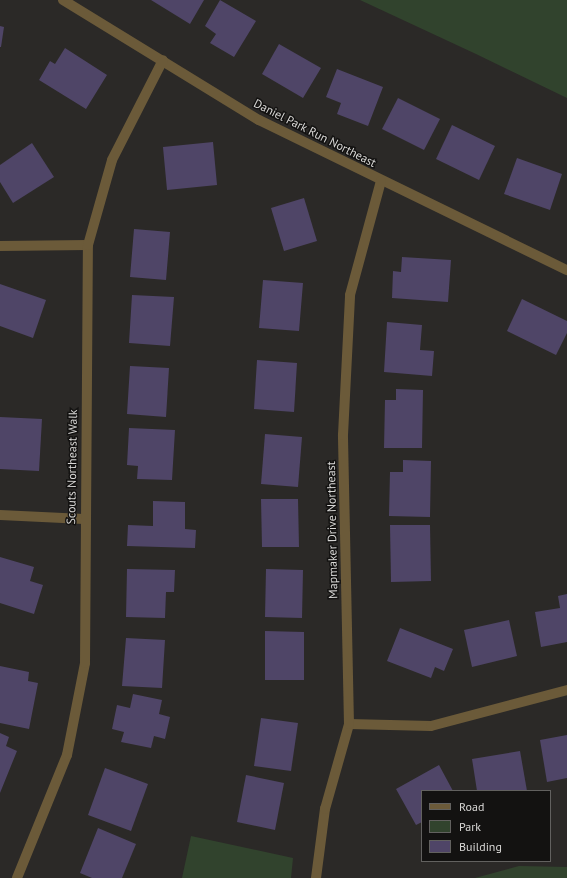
<!DOCTYPE html>
<html>
<head>
<meta charset="utf-8">
<style>
  body { margin:0 }
  #map { position:relative; width:567px; height:878px; overflow:hidden; background:#2b2927; font-family:"PT Sans",sans-serif }
  div>[style] { position:absolute }
  [style*='--x'] { left:calc(var(--x)*1px); top:calc(var(--y)*1px); width:calc(var(--w)*1px); rotate:calc(var(--a)*1deg) }
  .green>* { inset:0; background:#31432d }
  .building>* { inset:0; background:#4f4567 }
  .minor>* { height:10px; margin:-5px; padding:0 5px; transform-origin:5px; border-radius:5px; background:#6b5a39 }
  span { translate:-50% -50%; white-space:nowrap; text-align:center; line-height:1.15; -webkit-text-stroke:3px #131211; paint-order:stroke }
  .street-label { font-size:12px; color:#d8d7d5 }
  .legend { position:absolute; left:421px; top:790px; width:130px; height:72px; box-sizing:border-box; background:#131211; border:1px solid #62615f; margin:0; padding:5px 7px; list-style:none; font-size:12px; color:#d8d7d5 }
  .legend li { display:flex; align-items:center; gap:8px; height:20px }
  .legend b { width:20px; border:1px solid #62615f }
</style>
</head>
<body>
<div id="map">
  <div class="green">
    <i style="clip-path:polygon(360px 0,567px 0,567px 98px,476px 54px)"></i>
    <i style="clip-path:polygon(191px 836px,293px 858px,291px 878px,182px 878px)"></i>
    <i style="clip-path:polygon(519px 866px,567px 867px,567px 878px,475px 878px)"></i>
  </div>
  <div class="building">
    <i style="clip-path:polygon(151px 0,204px 0,190px 24px)"></i>
    <i style="clip-path:polygon(220px 0,256px 21px,234px 57px,210px 43px,216px 34px,205px 26px)"></i>
    <i style="clip-path:polygon(0 26px,4px 27px,1px 47px,0 47px)"></i>
    <i style="clip-path:polygon(279px 44px,321px 68px,303px 98px,262px 74px)"></i>
    <i style="clip-path:polygon(65px 48px,107px 75px,86px 109px,39px 80px,50px 61px,55px 64px)"></i>
    <i style="clip-path:polygon(337px 69px,383px 87px,368px 126px,337px 114px,341px 103px,326px 97px)"></i>
    <i style="clip-path:polygon(398px 98px,440px 119px,424px 150px,382px 129px)"></i>
    <i style="clip-path:polygon(452px 125px,495px 146px,479px 180px,436px 159px)"></i>
    <i style="clip-path:polygon(213px 142px,217px 185px,167px 190px,163px 147px)"></i>
    <i style="clip-path:polygon(32px 143px,54px 177px,13px 203px,0 182px,0 165px)"></i>
    <i style="clip-path:polygon(517px 158px,562px 174px,550px 210px,504px 194px)"></i>
    <i style="clip-path:polygon(304px 198px,317px 241px,284px 251px,271px 208px)"></i>
    <i style="clip-path:polygon(134px 229px,170px 232px,166px 280px,130px 277px)"></i>
    <i style="clip-path:polygon(402px 257px,451px 260px,448px 302px,392px 298px,393px 271px,401px 272px)"></i>
    <i style="clip-path:polygon(263px 280px,303px 283px,299px 331px,259px 328px)"></i>
    <i style="clip-path:polygon(0 284px,46px 300px,33px 338px,0 326px)"></i>
    <i style="clip-path:polygon(132px 295px,174px 297px,170px 346px,129px 343px)"></i>
    <i style="clip-path:polygon(522px 299px,567px 321px,567px 333px,556px 355px,507px 331px)"></i>
    <i style="clip-path:polygon(387px 322px,422px 325px,420px 350px,434px 351px,432px 376px,384px 372px)"></i>
    <i style="clip-path:polygon(257px 360px,297px 363px,294px 412px,254px 409px)"></i>
    <i style="clip-path:polygon(130px 366px,169px 368px,166px 417px,127px 414px)"></i>
    <i style="clip-path:polygon(396px 389px,423px 390px,422px 448px,384px 448px,385px 400px,396px 400px)"></i>
    <i style="clip-path:polygon(0 417px,42px 419px,39px 471px,0 469px)"></i>
    <i style="clip-path:polygon(129px 428px,175px 430px,172px 480px,137px 479px,138px 466px,127px 465px)"></i>
    <i style="clip-path:polygon(265px 434px,302px 437px,298px 487px,261px 484px)"></i>
    <i style="clip-path:polygon(403px 460px,431px 461px,430px 517px,389px 516px,390px 472px,403px 472px)"></i>
    <i style="clip-path:polygon(261px 499px,298px 499px,299px 547px,262px 547px)"></i>
    <i style="clip-path:polygon(153px 501px,185px 502px,185px 529px,196px 530px,195px 548px,127px 546px,128px 525px,153px 526px)"></i>
    <i style="clip-path:polygon(390px 525px,430px 525px,431px 581px,391px 582px)"></i>
    <i style="clip-path:polygon(0 557px,34px 567px,30px 581px,43px 585px,34px 614px,0 603px)"></i>
    <i style="clip-path:polygon(127px 569px,175px 570px,174px 592px,166px 592px,165px 618px,126px 617px)"></i>
    <i style="clip-path:polygon(266px 569px,303px 570px,302px 618px,265px 617px)"></i>
    <i style="clip-path:polygon(567px 594px,567px 642px,541px 647px,535px 612px,560px 608px,558px 596px)"></i>
    <i style="clip-path:polygon(509px 620px,517px 656px,472px 667px,464px 630px)"></i>
    <i style="clip-path:polygon(400px 628px,453px 649px,444px 671px,435px 667px,431px 678px,387px 661px)"></i>
    <i style="clip-path:polygon(265px 631px,304px 632px,304px 680px,265px 680px)"></i>
    <i style="clip-path:polygon(126px 638px,165px 640px,162px 688px,122px 686px)"></i>
    <i style="clip-path:polygon(0 666px,29px 672px,28px 681px,38px 683px,29px 729px,0 723px)"></i>
    <i style="clip-path:polygon(133px 694px,162px 700px,159px 714px,170px 717px,165px 739px,154px 736px,151px 748px,121px 742px,124px 732px,112px 729px,117px 705px,130px 708px)"></i>
    <i style="clip-path:polygon(261px 718px,298px 723px,291px 771px,254px 766px)"></i>
    <i style="clip-path:polygon(0 733px,9px 737px,6px 746px,17px 751px,0 793px)"></i>
    <i style="clip-path:polygon(567px 735px,567px 778px,547px 782px,540px 740px)"></i>
    <i style="clip-path:polygon(520px 751px,527px 791px,477px 791px,472px 759px)"></i>
    <i style="clip-path:polygon(439px 765px,453px 791px,422px 791px,422px 822px,416px 825px,396px 789px)"></i>
    <i style="clip-path:polygon(105px 768px,148px 784px,131px 831px,88px 815px)"></i>
    <i style="clip-path:polygon(246px 775px,284px 783px,275px 830px,237px 822px)"></i>
    <i style="clip-path:polygon(98px 828px,136px 844px,122px 878px,92px 878px,80px 873px)"></i>
  </div>
  <div class="minor">
    <i style="--x:63;--y:0;--w:230;--a:31.5"></i>
    <i style="--x:259;--y:120;--w:343;--a:26"></i>
    <i style="--x:0;--y:246;--w:88;--a:-0.7"></i>
    <i style="--x:0;--y:515;--w:84;--a:2.7"></i>
    <i style="--x:349;--y:724;--w:82;--a:1.4"></i>
    <i style="--x:431;--y:726;--w:141;--a:-14.8"></i>
    <i style="--x:17;--y:878;--w:133;--a:-67.9"></i>
    <i style="--x:67;--y:755;--w:94;--a:-78.9"></i>
    <i style="--x:85;--y:663;--w:418;--a:-89.6"></i>
    <i style="--x:88;--y:245;--w:88;--a:-74.2"></i>
    <i style="--x:112;--y:160;--w:112;--a:-63"></i>
    <i style="--x:316;--y:878;--w:70;--a:-82.6"></i>
    <i style="--x:325;--y:809;--w:88;--a:-74.2"></i>
    <i style="--x:349;--y:724;--w:289;--a:-91.2"></i>
    <i style="--x:343;--y:435;--w:140;--a:-87.1"></i>
    <i style="--x:350;--y:295;--w:118;--a:-74.8"></i>
  </div>
  <div class="street-label">
    <span style="left:315px;top:133px;rotate:27deg">Daniel Park Run Northeast</span>
    <span style="left:72px;top:467px;rotate:-89deg">Scouts Northeast Walk</span>
    <span style="left:332px;top:530px;rotate:-91deg">Mapmaker Drive Northeast</span>
  </div>
  <ul class="legend">
  <li><b style="height:5px;background:#6b5a39"></b>Road</li>
  <li><b style="height:11px;background:#31432d"></b>Park</li>
  <li><b style="height:11px;background:#4f4567"></b>Building</li>
  </ul>
</div>
</body>
</html>
